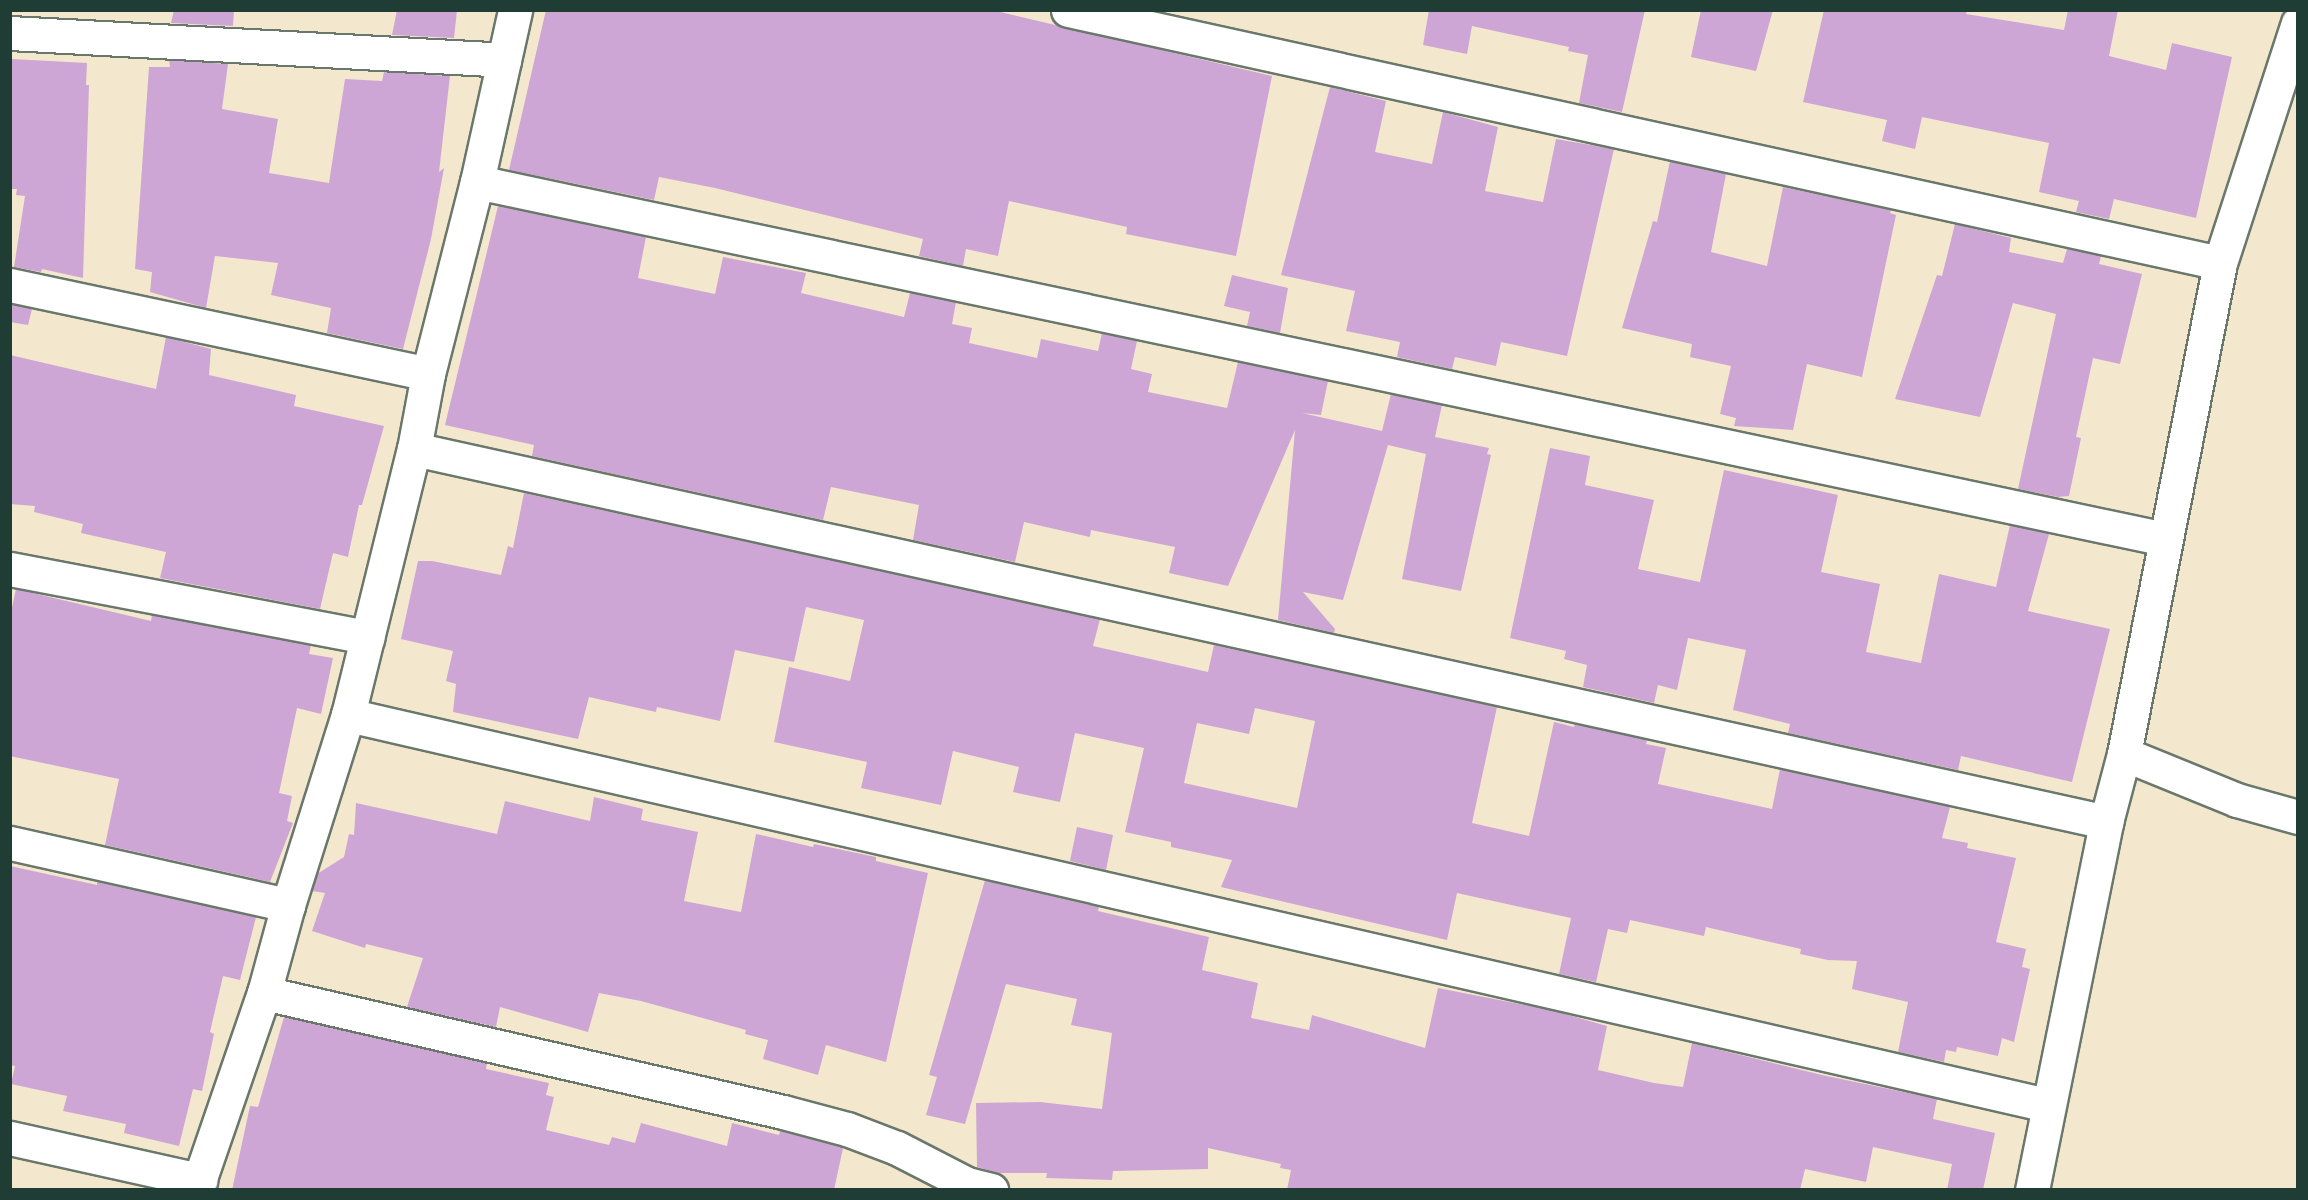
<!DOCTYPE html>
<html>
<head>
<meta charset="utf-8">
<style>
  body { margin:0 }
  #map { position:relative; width:2308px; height:1200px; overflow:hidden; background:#f3e7ce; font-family:"Sorts Mill Goudy",serif }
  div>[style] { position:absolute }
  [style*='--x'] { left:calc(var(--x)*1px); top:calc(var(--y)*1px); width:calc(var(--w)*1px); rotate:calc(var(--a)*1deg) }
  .building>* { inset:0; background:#cea6d5 }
  .roads { filter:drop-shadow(2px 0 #69786a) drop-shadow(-2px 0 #69786a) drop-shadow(0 2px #69786a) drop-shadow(0 -2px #69786a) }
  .street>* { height:33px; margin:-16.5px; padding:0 16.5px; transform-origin:16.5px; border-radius:16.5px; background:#fff }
  .secondary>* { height:33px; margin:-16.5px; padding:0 16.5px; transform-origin:16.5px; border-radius:16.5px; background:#fff }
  span { translate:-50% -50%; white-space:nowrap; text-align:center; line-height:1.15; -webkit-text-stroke:6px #fff; paint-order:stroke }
  .frame { position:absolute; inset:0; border:12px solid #1f3d34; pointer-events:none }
</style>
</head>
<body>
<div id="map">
  <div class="building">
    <i style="clip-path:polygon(174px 10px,234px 10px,233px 26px,171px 23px)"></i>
    <i style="clip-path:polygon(397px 10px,457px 10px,454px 38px,392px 35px)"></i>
    <i style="clip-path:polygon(546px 10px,992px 10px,1272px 76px,1236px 256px,1126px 234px,1127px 227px,1009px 201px,998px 256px,966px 249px,963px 266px,919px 256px,923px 239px,715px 188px,659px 177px,654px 200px,509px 170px)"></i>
    <i style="clip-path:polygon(1429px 10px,1645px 10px,1622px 112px,1579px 103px,1588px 55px,1568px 51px,1569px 47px,1472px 26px,1467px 54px,1423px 45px)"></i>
    <i style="clip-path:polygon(1701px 10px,1773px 10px,1756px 71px,1691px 57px)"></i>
    <i style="clip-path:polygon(1824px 10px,1967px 10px,1966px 14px,2064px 30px,2068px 10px,2118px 10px,2109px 56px,2166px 70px,2172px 43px,2232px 57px,2196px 218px,2114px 199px,2109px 219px,2076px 212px,2079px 201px,2039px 192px,2049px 143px,1922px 117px,1915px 149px,1882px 141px,1887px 120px,1803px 102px)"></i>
    <i style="clip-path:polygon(12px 59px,87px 63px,86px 85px,89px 85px,83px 278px,42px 269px,41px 272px,14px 267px,25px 196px,16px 195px,17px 189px,10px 189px)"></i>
    <i style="clip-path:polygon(169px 60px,228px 64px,222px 109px,278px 119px,269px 173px,329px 183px,345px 79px,382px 81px,384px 72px,450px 76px,439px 172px,444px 168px,431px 239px,403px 349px,327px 333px,331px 308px,271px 295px,278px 263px,215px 256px,206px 308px,150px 292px,152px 272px,135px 269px,149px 67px,170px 67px)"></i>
    <i style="clip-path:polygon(1330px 87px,1386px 101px,1375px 152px,1432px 164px,1443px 112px,1498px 127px,1485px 191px,1543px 202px,1556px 139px,1614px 149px,1567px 356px,1501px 342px,1496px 366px,1455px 357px,1452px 369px,1397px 357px,1400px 342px,1346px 331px,1355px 291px,1281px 275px)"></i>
    <i style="clip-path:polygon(1670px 161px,1726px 174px,1711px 252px,1767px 266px,1783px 187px,1891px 210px,1890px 213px,1896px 215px,1862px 377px,1807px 364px,1793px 430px,1734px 426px,1736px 418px,1720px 414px,1731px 366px,1690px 357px,1692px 344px,1622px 328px,1653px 221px,1657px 222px)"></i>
    <i style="clip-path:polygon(498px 206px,646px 237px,638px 278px,715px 294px,723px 257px,806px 273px,801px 293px,904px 317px,910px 293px,956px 302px,952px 324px,972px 328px,969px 343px,1037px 358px,1041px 339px,1098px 351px,1102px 333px,1137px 341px,1131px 369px,1152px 374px,1148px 392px,1227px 408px,1238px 362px,1328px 381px,1321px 415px,1302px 413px,1382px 431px,1391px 394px,1442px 405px,1435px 437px,1489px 448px,1487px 454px,1491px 455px,1461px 591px,1402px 579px,1426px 454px,1388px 445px,1343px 600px,1303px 592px,1335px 629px,1334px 633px,1278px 620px,1295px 430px,1228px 586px,1169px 573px,1175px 547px,1091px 530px,1090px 537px,1024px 522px,1015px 562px,913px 540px,919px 505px,831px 487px,823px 520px,532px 456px,534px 445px,445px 425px)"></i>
    <i style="clip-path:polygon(1955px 224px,2011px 238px,2009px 252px,2063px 263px,2067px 249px,2101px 256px,2099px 264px,2142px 274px,2120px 364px,2093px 358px,2076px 437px,2081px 438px,2069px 496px,2058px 497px,2018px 489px,2056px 314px,2013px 303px,1980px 417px,1895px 399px,1937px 275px,1942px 276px)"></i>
    <i style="clip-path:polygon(1232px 275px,1288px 288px,1280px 333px,1247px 326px,1250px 312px,1224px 306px)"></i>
    <i style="clip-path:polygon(10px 304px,32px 309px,28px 325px,10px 322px)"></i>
    <i style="clip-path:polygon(166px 337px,211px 349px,209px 375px,296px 395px,294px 406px,384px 426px,362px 505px,359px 505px,348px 557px,333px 553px,320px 609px,160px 578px,166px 552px,81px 533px,83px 524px,34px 512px,35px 506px,10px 504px,10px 355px,156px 389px)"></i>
    <i style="clip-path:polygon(1550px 448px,1590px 456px,1585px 485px,1654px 500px,1638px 569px,1700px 582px,1724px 470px,1838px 495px,1821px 572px,1880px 584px,1866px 652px,1921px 663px,1939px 574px,1996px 587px,2010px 525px,2049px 534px,2028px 611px,2110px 629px,2072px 782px,1961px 756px,1958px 770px,1788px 733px,1790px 724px,1733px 710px,1746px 650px,1688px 638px,1677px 690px,1658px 685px,1654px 703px,1583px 687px,1587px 665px,1564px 659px,1566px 651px,1510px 638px)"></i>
    <i style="clip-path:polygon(evenodd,524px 493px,1100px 619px,1093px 646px,1208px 672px,1214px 645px,1497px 707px,1472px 823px,1529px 836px,1554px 722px,1574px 727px,1575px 724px,1647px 740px,1646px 744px,1666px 748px,1658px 784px,1772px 809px,1780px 769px,1950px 807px,1942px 838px,1968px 843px,1967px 848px,2016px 858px,1996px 942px,2026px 949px,2022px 967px,2030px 969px,2014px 1042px,2002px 1038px,1998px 1056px,1957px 1047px,1956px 1052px,1946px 1050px,1944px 1062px,1898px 1052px,1908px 1002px,1852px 989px,1857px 961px,1828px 960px,1800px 954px,1801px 949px,1706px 927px,1704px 936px,1630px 920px,1627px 933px,1608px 929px,1596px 982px,1559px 974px,1571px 918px,1457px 893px,1447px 940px,1221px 887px,1232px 860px,1171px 847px,1171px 842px,1125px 832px,1144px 748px,1075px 733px,1060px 802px,1013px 792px,1019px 767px,953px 751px,941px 805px,861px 788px,867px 762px,774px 742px,789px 667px,850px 681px,864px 620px,806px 607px,794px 662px,735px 650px,720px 721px,657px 707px,656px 712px,589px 697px,578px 739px,453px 712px,456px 684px,446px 681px,453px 651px,401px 639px,418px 561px,432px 561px,501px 575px,508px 546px,513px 548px,524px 493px,1255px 708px,1315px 721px,1297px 808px,1184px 783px,1197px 723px,1249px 734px,1255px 708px)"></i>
    <i style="clip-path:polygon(16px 589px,151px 621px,152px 615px,311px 645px,309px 654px,333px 658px,321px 714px,297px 708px,279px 793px,292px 796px,287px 821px,293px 823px,270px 882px,105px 845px,119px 779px,10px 756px,10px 617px)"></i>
    <i style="clip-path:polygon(594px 797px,643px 809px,641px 820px,698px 832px,684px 901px,741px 912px,756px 834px,813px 847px,814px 844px,876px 857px,876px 861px,928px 873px,886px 1062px,826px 1045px,818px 1075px,763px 1059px,768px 1040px,745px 1034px,746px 1030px,641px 1001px,599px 993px,588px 1032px,500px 1007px,496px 1027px,407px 1007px,423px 958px,366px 944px,365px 948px,312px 931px,325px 893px,312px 891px,317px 874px,344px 857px,349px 834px,354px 835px,356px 803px,497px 834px,505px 801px,590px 821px)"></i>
    <i style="clip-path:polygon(1077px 827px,1113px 835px,1106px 870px,1070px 861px)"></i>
    <i style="clip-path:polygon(10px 866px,97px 885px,97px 882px,256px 917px,240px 980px,223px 976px,210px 1032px,214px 1034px,202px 1091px,193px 1089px,179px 1146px,124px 1133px,126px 1124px,63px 1111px,67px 1096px,11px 1084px,15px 1066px,10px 1065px)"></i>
    <i style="clip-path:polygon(985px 880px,1099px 907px,1098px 911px,1209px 937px,1202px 970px,1258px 983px,1251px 1018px,1309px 1030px,1312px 1015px,1425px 1048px,1438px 988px,1551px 1010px,1607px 1026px,1598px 1070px,1654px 1083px,1683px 1087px,1692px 1043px,1822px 1075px,1937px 1099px,1933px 1119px,1995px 1133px,1983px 1190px,1947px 1190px,1952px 1164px,1873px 1147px,1866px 1182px,1805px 1169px,1800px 1190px,1287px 1190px,1291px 1170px,1280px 1168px,1281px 1164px,1208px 1148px,1208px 1169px,1113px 1171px,1112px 1180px,1046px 1178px,1047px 1173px,998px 1173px,977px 1167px,976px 1103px,1040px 1102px,1102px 1109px,1112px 1033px,1071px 1025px,1077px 999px,1006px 984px,965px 1124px,926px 1115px,937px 1077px,929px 1075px)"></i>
    <i style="clip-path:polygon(284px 1017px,487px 1063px,486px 1069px,549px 1083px,546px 1095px,554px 1097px,546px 1130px,609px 1145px,612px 1137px,635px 1143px,641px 1123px,727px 1146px,732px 1123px,779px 1135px,780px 1131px,841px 1147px,843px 1148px,834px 1190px,232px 1190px,250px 1106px,258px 1107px)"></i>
  </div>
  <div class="roads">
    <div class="street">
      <i style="--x:1068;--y:10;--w:1179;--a:12.39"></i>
      <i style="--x:10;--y:33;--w:495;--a:3.1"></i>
      <i style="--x:477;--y:182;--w:1725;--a:11.94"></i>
      <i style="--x:10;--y:285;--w:427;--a:12"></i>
      <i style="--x:414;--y:449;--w:1733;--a:12.43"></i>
      <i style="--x:10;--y:569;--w:364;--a:10.8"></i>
      <i style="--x:348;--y:715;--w:1743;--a:12.93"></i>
      <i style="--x:2124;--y:754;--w:122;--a:22.2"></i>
      <i style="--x:2237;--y:800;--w:63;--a:15.6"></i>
      <i style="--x:10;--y:843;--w:285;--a:12.6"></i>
      <i style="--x:264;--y:993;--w:532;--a:12.91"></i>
      <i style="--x:783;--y:1112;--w:66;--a:14.9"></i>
      <i style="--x:847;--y:1129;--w:53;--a:20.8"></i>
      <i style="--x:897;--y:1148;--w:79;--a:27.2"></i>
      <i style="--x:967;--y:1184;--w:25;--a:14"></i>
      <i style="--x:10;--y:1138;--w:195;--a:12.5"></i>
      <i style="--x:2032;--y:1190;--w:375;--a:-78.6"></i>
      <i style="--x:2106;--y:822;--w:70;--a:-75.2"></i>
      <i style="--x:2124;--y:754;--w:500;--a:-78.94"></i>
      <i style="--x:2220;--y:263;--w:252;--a:-72"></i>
    </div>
    <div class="secondary">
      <i style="--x:196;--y:1190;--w:208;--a:-71"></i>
      <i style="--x:264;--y:993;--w:91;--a:-74.7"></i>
      <i style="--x:288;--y:905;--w:199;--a:-72.5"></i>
      <i style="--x:348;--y:715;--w:274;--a:-76.1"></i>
      <i style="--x:414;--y:449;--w:76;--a:-79.4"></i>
      <i style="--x:428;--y:374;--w:198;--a:-75.7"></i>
      <i style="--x:477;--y:182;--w:176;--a:-77.5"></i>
    </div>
  </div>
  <div class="frame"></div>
</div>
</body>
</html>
